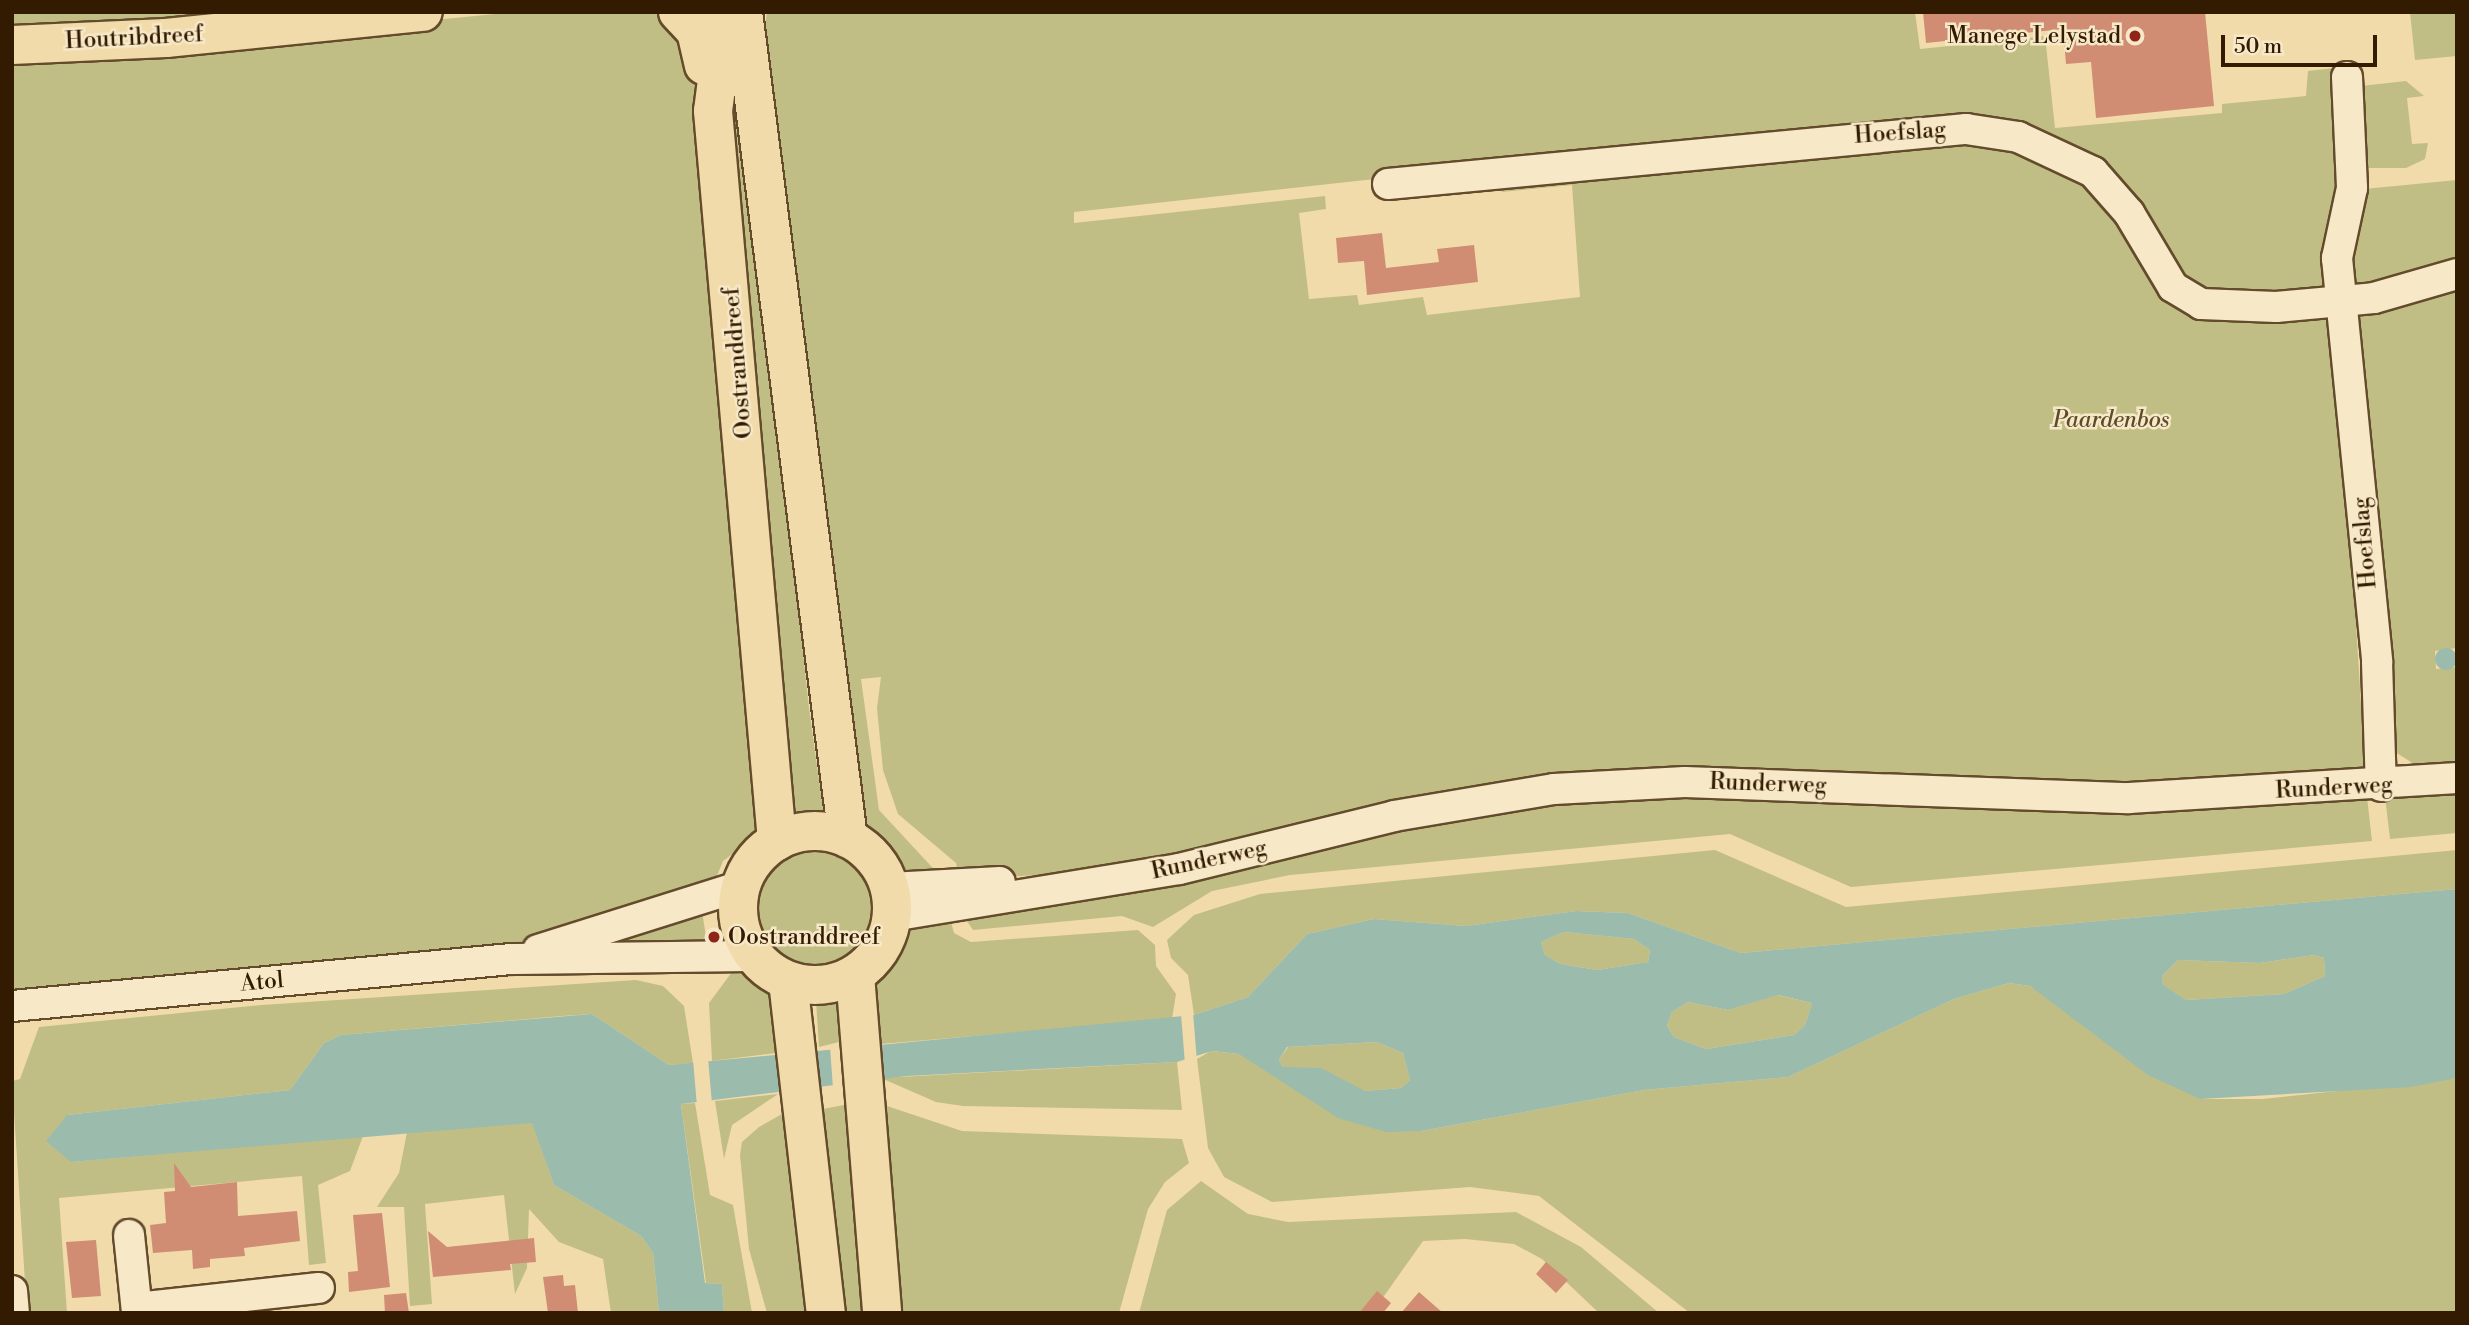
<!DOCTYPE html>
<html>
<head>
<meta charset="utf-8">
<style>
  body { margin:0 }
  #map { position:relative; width:2469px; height:1325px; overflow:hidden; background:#f2dbaa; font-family:"Libre Bodoni",serif }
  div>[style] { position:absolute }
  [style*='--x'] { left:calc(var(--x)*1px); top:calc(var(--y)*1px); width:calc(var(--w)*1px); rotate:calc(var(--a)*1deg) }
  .green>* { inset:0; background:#c0be85 }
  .round { border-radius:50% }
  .water>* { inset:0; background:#9bbbac }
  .pier>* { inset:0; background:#f2dbaa }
  .building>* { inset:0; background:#d08d73 }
  .roads { filter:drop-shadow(2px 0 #634b2b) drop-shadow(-2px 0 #634b2b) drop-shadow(0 2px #634b2b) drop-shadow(0 -2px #634b2b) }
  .minor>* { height:30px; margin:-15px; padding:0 15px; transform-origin:15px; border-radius:15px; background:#f7e8c8 }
  .major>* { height:38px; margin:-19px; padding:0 19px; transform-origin:19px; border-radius:19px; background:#f2dbaa }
  .major>.ring { margin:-19px; padding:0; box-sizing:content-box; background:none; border:38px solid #f2dbaa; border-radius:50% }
  .dots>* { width:19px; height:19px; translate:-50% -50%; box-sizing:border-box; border:4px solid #f7e8c8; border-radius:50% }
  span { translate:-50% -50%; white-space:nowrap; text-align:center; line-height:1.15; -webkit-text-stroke:5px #f7e8c8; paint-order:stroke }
  .poi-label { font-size:23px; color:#331b01 }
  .right { translate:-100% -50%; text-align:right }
  .left { translate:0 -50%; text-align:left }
  .street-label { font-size:23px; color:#331b01 }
  .park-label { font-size:23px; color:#5d4c29; font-style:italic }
  .frame { position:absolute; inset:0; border:14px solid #331b01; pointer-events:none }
  .scale { position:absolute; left:2221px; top:35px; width:156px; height:32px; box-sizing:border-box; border:4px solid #331b01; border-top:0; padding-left:9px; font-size:21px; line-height:24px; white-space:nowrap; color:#331b01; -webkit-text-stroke:5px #f7e8c8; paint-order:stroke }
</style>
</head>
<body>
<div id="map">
  <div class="green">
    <i style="clip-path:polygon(309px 12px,12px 33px,12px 13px)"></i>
    <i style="clip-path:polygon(516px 12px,664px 12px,695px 56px,762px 832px,723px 861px,714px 883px,526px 941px,12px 993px,12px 62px)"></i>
    <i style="clip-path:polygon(evenodd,767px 12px,1915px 12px,1920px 49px,2045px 36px,2055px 128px,2222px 113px,2222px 104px,2306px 96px,2308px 71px,2334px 68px,2343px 176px,2331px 316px,2364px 623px,2356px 625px,2365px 767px,2349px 774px,2097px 785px,1718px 774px,1078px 873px,959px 879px,956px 863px,898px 814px,883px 770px,877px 708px,881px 677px,861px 679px,879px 810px,943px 879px,910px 878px,863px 829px,764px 35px,767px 12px,1384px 178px,1501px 179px,1502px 192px,1572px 185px,1580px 297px,1427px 315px,1423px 297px,1359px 305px,1357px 295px,1309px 299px,1299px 213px,1326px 209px,1325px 196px,1074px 223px,1074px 212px,1384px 178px)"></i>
    <i style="clip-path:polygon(2410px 12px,2457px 12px,2457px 56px,2415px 60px)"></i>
    <i style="clip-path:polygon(736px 29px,809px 708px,824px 816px,794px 818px,727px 137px)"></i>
    <i style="clip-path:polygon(2406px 81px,2424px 96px,2407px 98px,2412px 144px,2428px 143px,2425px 159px,2406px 168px,2367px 168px,2361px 86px)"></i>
    <i style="clip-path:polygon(2457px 180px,2457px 648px,2435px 651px,2436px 669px,2457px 667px,2457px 763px,2419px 767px,2395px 752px,2355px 288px,2348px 274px,2364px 189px)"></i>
    <i style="clip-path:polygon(2457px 791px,2457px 833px,2390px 839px,2385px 796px)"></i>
    <i style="clip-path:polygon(1652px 794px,2182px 808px,2367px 797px,2372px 841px,1851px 887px,1730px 834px,1290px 875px,1212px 891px,1153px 927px,1122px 916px,973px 930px,960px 911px,1533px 805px)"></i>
    <i style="clip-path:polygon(1715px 850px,1846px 907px,2457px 850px,2457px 889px,1741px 953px,1628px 913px,1576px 911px,1466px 926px,1374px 919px,1307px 934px,1248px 997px,1194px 1015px,1188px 975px,1171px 958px,1167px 940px,1194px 915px,1260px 894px)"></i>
    <i class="round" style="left:758px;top:851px;width:116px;height:116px"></i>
    <i style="clip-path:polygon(701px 904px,708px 950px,592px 950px)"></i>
    <i style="clip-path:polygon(948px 912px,954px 933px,971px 942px,1138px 930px,1155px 945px,1156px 966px,1176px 994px,1172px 1019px,869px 1045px,868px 983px,914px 923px)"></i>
    <i style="clip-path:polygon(1564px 932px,1634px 939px,1650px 950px,1648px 962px,1597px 970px,1561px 964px,1545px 955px,1541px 942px)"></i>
    <i style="clip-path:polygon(2314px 955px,2324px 958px,2325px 976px,2284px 994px,2186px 1000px,2163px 986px,2162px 976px,2178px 960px,2260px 963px)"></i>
    <i style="clip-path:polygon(735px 968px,776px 992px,784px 1052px,712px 1061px,709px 1003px)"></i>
    <i style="clip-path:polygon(636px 980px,663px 986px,684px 1006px,693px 1063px,669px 1065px,592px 1014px,562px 1016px,341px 1035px,324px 1043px,290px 1090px,67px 1115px,71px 1162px,363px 1136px,350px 1171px,318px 1185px,326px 1263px,309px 1265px,302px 1176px,59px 1198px,67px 1313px,27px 1313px,12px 1081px,20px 1079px,39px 1027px,262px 1005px)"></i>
    <i style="clip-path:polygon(2009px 983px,2030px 986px,2200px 1099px,2263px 1099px,2457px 1078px,2457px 1313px,1690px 1313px,1539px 1196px,1470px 1187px,1272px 1202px,1224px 1177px,1208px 1148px,1197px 1059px,1211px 1051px,1239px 1054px,1421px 1131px,1644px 1090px,1788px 1077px,1954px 999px)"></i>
    <i style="clip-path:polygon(1777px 995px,1812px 1003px,1805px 1025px,1794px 1035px,1706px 1049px,1674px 1037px,1667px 1026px,1672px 1012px,1688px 1002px,1728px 1010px)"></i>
    <i style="clip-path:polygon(838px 997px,843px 1041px,819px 1047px,816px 1000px)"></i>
    <i style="clip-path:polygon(1377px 1042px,1403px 1053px,1410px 1080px,1401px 1088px,1365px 1091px,1283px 1067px,1279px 1060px,1288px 1047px)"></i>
    <i style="clip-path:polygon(1177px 1062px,1182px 1110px,963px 1106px,936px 1102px,881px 1078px)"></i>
    <i style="clip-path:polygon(778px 1094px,732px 1125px,724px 1159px,715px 1101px)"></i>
    <i style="clip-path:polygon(875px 1102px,962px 1131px,1182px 1139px,1189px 1163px,1165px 1182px,1148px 1209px,1119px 1313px,895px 1313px)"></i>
    <i style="clip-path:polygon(695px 1103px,710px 1195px,733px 1205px,752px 1313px,724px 1313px,722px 1284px,706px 1283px,681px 1104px)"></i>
    <i style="clip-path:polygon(849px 1104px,865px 1313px,841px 1313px,823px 1109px)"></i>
    <i style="clip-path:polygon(789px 1110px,808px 1313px,767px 1313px,749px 1249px,740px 1155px,742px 1142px,759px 1127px)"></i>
    <i style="clip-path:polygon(521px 1121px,533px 1123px,554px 1185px,641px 1236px,653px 1253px,659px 1313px,611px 1313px,603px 1259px,559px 1242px,529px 1209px,527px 1268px,515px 1294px,504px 1195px,425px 1204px,432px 1304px,410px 1306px,404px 1207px,377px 1207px,399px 1173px,407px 1132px)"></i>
    <i style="clip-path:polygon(1201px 1181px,1248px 1214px,1288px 1222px,1516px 1212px,1581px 1247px,1659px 1313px,1599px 1313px,1542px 1259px,1514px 1244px,1465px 1239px,1423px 1241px,1372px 1313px,1139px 1313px,1167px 1210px)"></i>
  </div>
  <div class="water">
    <i class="round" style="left:2435px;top:648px;width:22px;height:22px"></i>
    <i style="clip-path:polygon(evenodd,2457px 889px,2457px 1078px,2411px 1087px,2200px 1099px,2148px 1075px,2030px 986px,2009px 983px,1954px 999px,1788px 1077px,1644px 1090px,1421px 1131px,1386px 1132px,1338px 1118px,1239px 1054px,1212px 1051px,1177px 1062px,907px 1076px,681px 1104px,705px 1283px,722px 1284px,724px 1313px,659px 1313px,653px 1253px,641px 1236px,554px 1185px,532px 1123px,71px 1162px,46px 1141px,67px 1115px,290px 1090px,324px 1043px,341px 1035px,592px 1014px,669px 1065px,1194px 1015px,1248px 997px,1307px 934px,1374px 919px,1466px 926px,1576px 911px,1628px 913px,1741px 953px,2457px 889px,1564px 932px,1634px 939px,1650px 950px,1648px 962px,1597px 970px,1561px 964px,1545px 955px,1541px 942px,1564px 932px,2457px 889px,2314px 955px,2324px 958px,2325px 976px,2284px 994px,2186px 1000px,2163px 985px,2162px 976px,2178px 960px,2260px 963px,2314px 955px,2457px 889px,1778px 995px,1812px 1003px,1805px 1025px,1794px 1035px,1706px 1049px,1674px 1037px,1667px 1026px,1672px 1012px,1688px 1002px,1728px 1010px,1778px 995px,2457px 889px,1377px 1042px,1403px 1053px,1410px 1080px,1401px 1088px,1365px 1091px,1321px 1068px,1283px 1067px,1279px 1060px,1287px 1047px,1377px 1042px)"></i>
  </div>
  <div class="pier">
    <i style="clip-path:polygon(1193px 1012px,1197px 1062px,1185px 1064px,1181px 1014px)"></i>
    <i style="clip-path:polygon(871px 1044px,874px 1082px,833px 1088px,830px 1047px)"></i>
    <i style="clip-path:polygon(708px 1058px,712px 1104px,697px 1106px,693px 1060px)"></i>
  </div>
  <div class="building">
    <i style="clip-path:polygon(1923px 12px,2205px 12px,2214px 106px,2096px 118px,2091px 62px,2066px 64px,2063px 29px,1926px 43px)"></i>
    <i style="clip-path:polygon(1382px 233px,1386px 268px,1439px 262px,1437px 249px,1474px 245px,1478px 282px,1367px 295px,1364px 261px,1338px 263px,1336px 238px)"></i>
    <i style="clip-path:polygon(174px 1163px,191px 1187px,237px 1182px,238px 1216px,297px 1211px,300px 1241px,244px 1248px,245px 1256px,210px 1259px,210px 1267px,193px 1269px,192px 1250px,153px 1253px,150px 1225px,166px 1223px,164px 1192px,175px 1191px)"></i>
    <i style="clip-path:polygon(382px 1213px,390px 1287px,349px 1292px,348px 1272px,358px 1271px,353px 1215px)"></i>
    <i style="clip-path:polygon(428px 1231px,447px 1247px,534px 1238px,536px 1262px,510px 1264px,511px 1270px,433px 1277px)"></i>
    <i style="clip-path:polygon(96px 1240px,101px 1296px,72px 1298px,66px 1242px)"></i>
    <i style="clip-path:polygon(1546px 1262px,1568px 1280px,1556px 1293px,1536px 1274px)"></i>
    <i style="clip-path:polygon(563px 1275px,564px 1286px,575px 1285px,578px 1313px,548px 1313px,543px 1277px)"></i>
    <i style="clip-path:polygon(1377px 1291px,1391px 1303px,1383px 1313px,1359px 1313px)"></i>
    <i style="clip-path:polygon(1419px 1292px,1443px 1313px,1401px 1313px)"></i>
    <i style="clip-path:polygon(406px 1293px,409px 1313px,385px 1313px,384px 1295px)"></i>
  </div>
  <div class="roads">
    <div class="minor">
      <i style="--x:2347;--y:77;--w:111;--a:87.4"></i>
      <i style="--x:2352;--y:188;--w:72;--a:102.1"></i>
      <i style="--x:2337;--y:258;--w:406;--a:84.3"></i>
      <i style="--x:2377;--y:662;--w:124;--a:88.2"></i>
      <i style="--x:1388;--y:184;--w:581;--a:-5.44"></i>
      <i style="--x:1966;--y:129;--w:53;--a:8.7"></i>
      <i style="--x:2018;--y:137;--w:83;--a:25"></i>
      <i style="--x:2093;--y:172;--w:55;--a:48.7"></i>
      <i style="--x:2129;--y:213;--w:86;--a:59.3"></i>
      <i style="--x:2173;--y:287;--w:33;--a:31"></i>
      <i style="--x:2201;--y:304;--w:75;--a:2.3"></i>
      <i style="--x:2276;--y:307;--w:98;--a:-5.2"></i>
      <i style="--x:2374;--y:298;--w:86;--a:-16.1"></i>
      <i style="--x:890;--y:888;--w:110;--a:-3.1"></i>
      <i style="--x:892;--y:916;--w:291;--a:-9.3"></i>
      <i style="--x:1179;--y:869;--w:221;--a:-13.8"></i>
      <i style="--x:1394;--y:816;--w:162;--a:-9.6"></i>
      <i style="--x:1554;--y:789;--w:131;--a:-3.1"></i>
      <i style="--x:1685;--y:782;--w:444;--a:2.1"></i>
      <i style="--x:2129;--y:798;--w:329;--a:-3.5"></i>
      <i style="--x:538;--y:950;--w:213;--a:-17.5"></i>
      <i style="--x:12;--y:1006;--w:501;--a:-5.38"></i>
      <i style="--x:511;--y:959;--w:243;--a:-0.7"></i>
      <i style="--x:129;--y:1235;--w:78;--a:84.1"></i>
      <i style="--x:12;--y:1291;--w:22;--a:85"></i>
      <i style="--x:137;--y:1308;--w:183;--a:-6.3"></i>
    </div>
    <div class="major">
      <i style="--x:678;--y:12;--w:26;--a:47"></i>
      <i style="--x:696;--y:31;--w:35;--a:77"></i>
      <i style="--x:743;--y:12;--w:833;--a:82.76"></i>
      <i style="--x:710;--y:13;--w:53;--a:80.2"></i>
      <i style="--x:719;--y:65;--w:46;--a:97.4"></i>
      <i style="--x:713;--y:111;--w:733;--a:84.99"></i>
      <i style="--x:12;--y:45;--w:154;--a:-2.6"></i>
      <i style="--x:166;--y:38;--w:258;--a:-5.8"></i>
      <i class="ring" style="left:738px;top:831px;width:116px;height:116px"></i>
      <i style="--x:855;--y:975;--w:339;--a:85.4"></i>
      <i style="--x:788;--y:981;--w:334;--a:83.5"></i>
    </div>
  </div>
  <div class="dots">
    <i style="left:2135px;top:36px;background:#8f2418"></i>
    <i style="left:714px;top:937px;background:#8f2418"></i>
  </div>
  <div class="poi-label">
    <span class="right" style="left:2121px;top:36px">Manege Lelystad</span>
    <span class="left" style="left:728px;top:937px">Oostranddreef</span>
  </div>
  <div class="street-label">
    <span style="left:134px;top:38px;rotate:-3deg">Houtribdreef</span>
    <span style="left:1900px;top:133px;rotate:-4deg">Hoefslag</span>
    <span style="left:738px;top:363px;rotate:-95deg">Oostranddreef</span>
    <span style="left:2365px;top:543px;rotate:-95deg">Hoefslag</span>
    <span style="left:1768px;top:784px;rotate:2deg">Runderweg</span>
    <span style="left:2334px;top:788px;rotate:-3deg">Runderweg</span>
    <span style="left:1209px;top:860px;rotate:-12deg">Runderweg</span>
    <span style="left:262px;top:982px;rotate:-5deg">Atol</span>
  </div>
  <div class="park-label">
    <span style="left:2111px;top:420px">Paardenbos</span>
  </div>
  <div class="frame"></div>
  <div class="scale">50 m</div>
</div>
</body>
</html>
